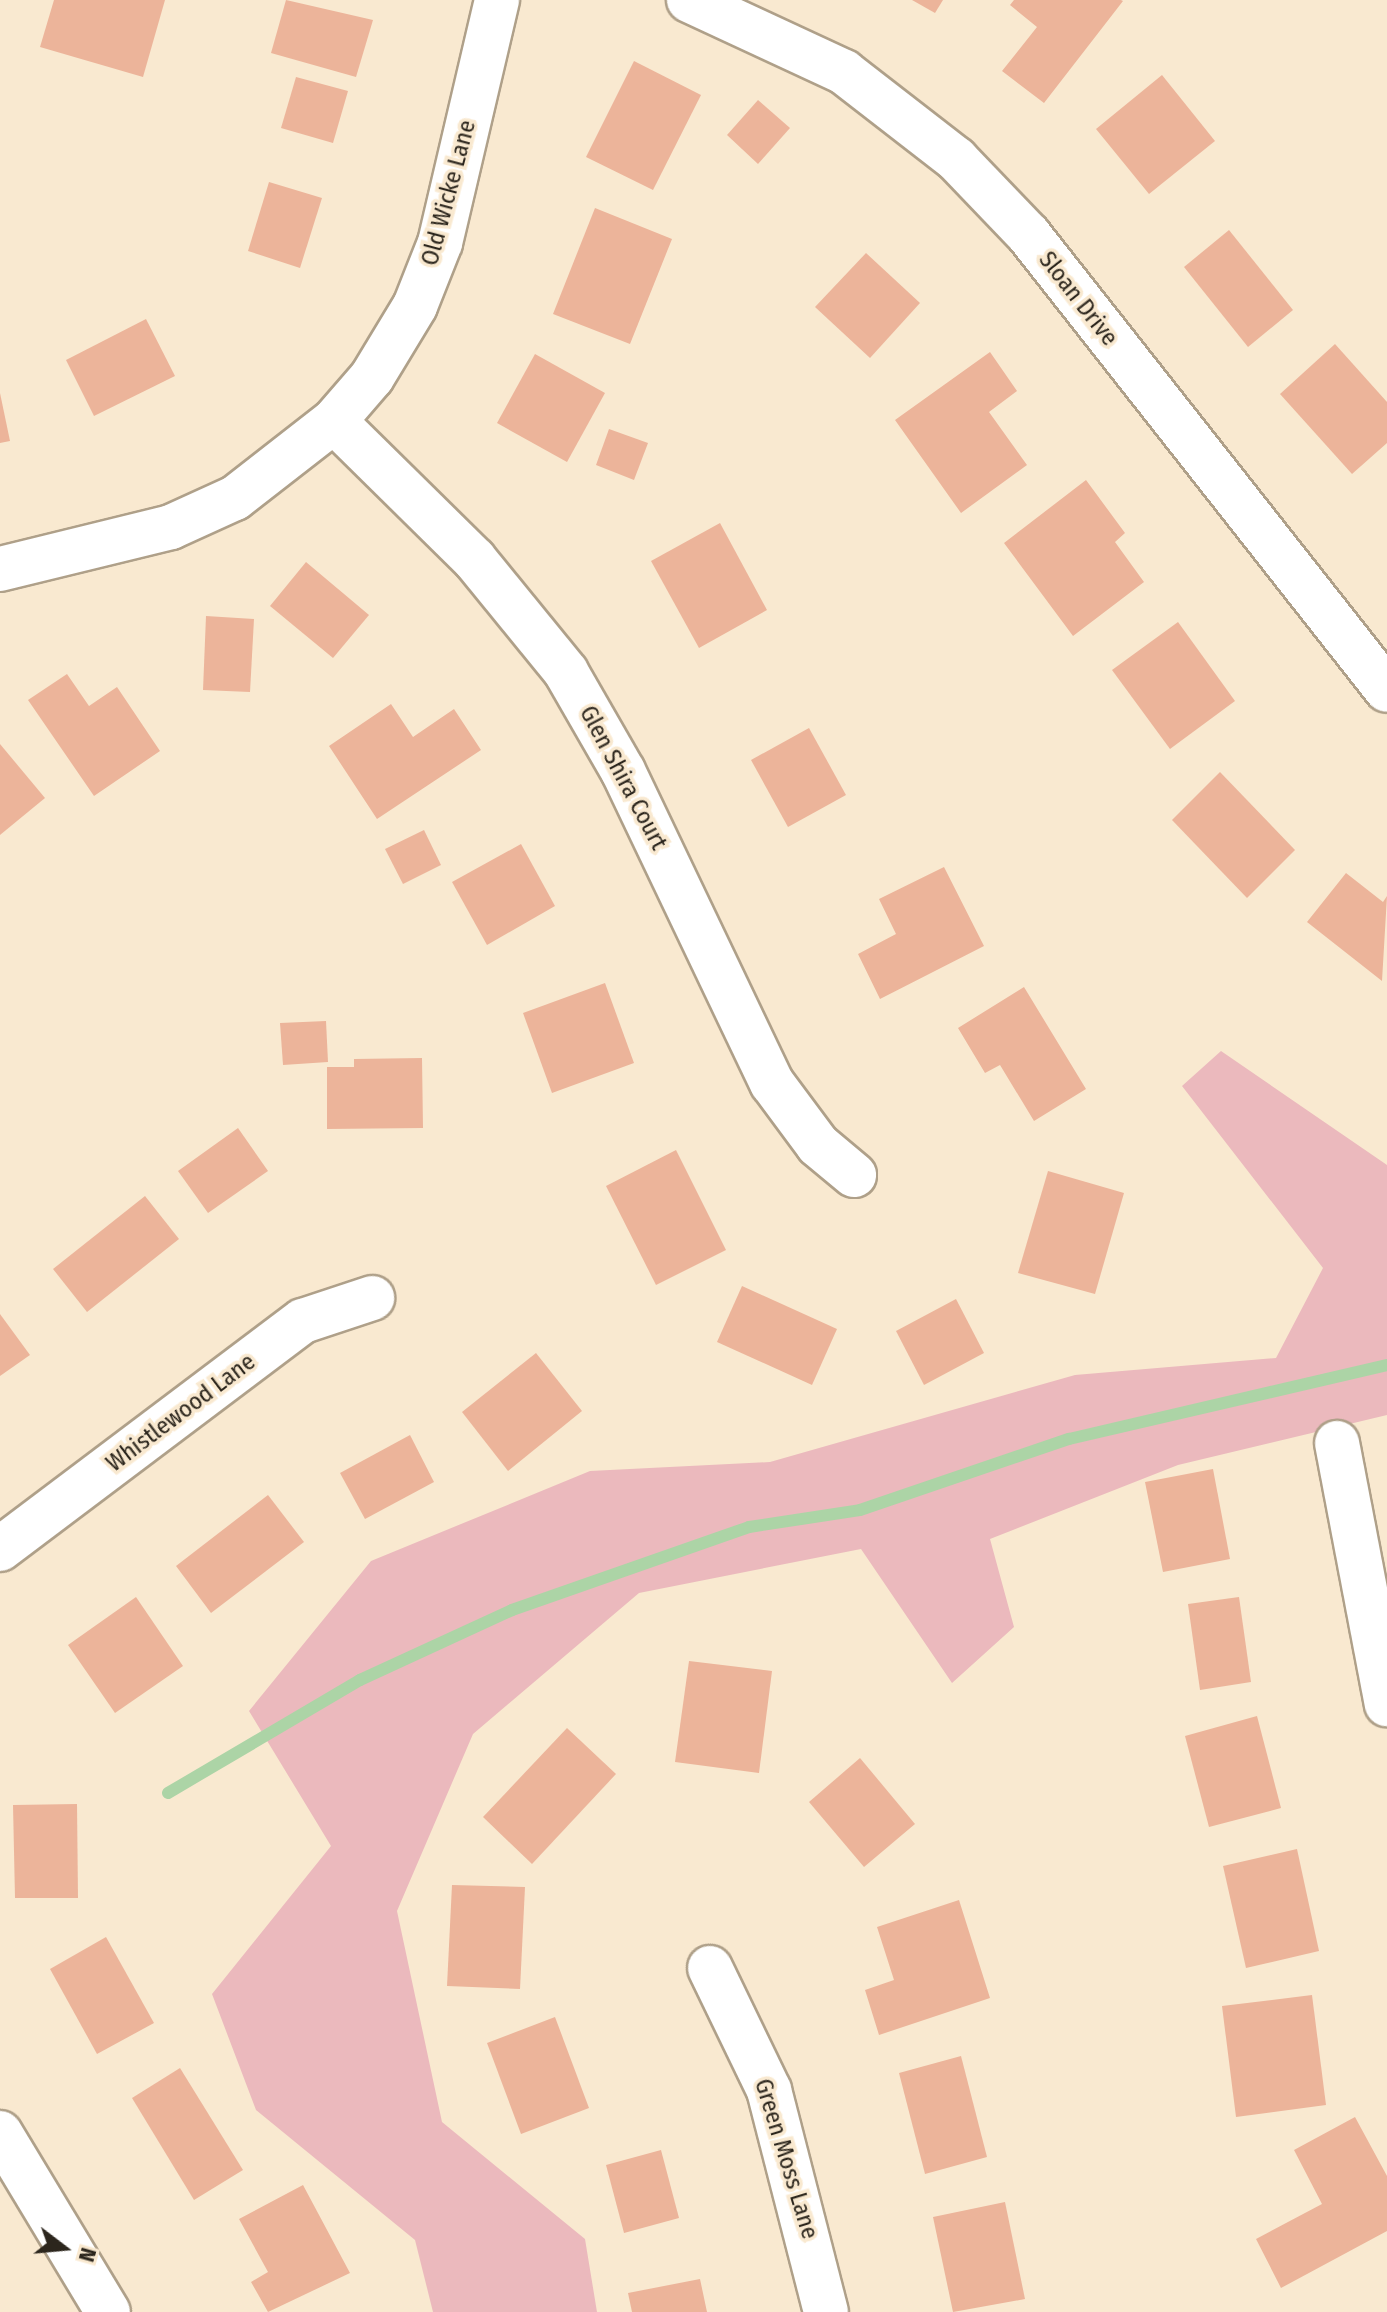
<!DOCTYPE html>
<html>
<head>
<meta charset="utf-8">
<style>
  body { margin:0 }
  #map { position:relative; width:1387px; height:2312px; overflow:hidden; background:#f9e9d0; font-family:"Fira Sans Condensed",sans-serif }
  div>[style] { position:absolute }
  [style*='--x'] { left:calc(var(--x)*1px); top:calc(var(--y)*1px); width:calc(var(--w)*1px); rotate:calc(var(--a)*1deg) }
  .green>* { inset:0; background:#ebb9bd }
  .stream>* { height:12px; margin:-6px; padding:0 6px; transform-origin:6px; border-radius:6px; background:#acd4a6 }
  .building>* { inset:0; background:#ecb49a }
  .roads { filter:drop-shadow(2px 0 #afa089) drop-shadow(-2px 0 #afa089) drop-shadow(0 2px #afa089) drop-shadow(0 -2px #afa089) }
  .minor>* { height:44px; margin:-22px; padding:0 22px; transform-origin:22px; border-radius:22px; background:#fff }
  span { translate:-50% -50%; white-space:nowrap; text-align:center; line-height:1.15; -webkit-text-stroke:7px #f9e9d0; paint-order:stroke }
  .street-label { font-size:24px; color:#2c261d }
  .north { position:absolute; left:24px; top:2208px; width:80px; height:80px; -webkit-text-stroke:6px #f9e9d0; paint-order:stroke; rotate:106deg; font-size:22px; font-weight:700; line-height:32px; text-align:center; color:#2c261d }
  .north::after { content:''; display:block; margin:auto; width:28px; height:36px; background:#2c261d; clip-path:polygon(50% 0,100% 100%,50% 72%,0 100%) }
</style>
</head>
<body>
<div id="map">
  <div class="green">
    <i style="clip-path:polygon(1221px 1051px,1387px 1165px,1387px 1415px,1178px 1465px,990px 1539px,1014px 1627px,952px 1683px,861px 1549px,639px 1593px,473px 1734px,397px 1911px,442px 2122px,585px 2239px,597px 2312px,433px 2312px,415px 2240px,256px 2110px,212px 1994px,331px 1846px,249px 1711px,371px 1561px,590px 1471px,770px 1462px,1075px 1375px,1276px 1358px,1323px 1268px,1182px 1086px)"></i>
  </div>
  <div class="stream">
    <i style="--x:168;--y:1793;--w:223;--a:-30.5"></i>
    <i style="--x:360;--y:1680;--w:167;--a:-24.7"></i>
    <i style="--x:512;--y:1610;--w:251;--a:-19.3"></i>
    <i style="--x:749;--y:1527;--w:112;--a:-8.7"></i>
    <i style="--x:860;--y:1510;--w:221;--a:-18.8"></i>
    <i style="--x:1069;--y:1439;--w:326;--a:-13.1"></i>
  </div>
  <div class="building">
    <i style="clip-path:polygon(54px 0,165px 0,143px 77px,40px 47px)"></i>
    <i style="clip-path:polygon(286px 0,373px 20px,356px 77px,271px 53px)"></i>
    <i style="clip-path:polygon(912px 0,943px 0,935px 13px)"></i>
    <i style="clip-path:polygon(1014px 0,1121px 0,1123px 1px,1044px 103px,1002px 71px,1037px 27px,1010px 5px)"></i>
    <i style="clip-path:polygon(634px 61px,701px 95px,653px 190px,586px 157px)"></i>
    <i style="clip-path:polygon(1162px 75px,1215px 141px,1149px 194px,1096px 129px)"></i>
    <i style="clip-path:polygon(296px 77px,348px 91px,333px 143px,281px 128px)"></i>
    <i style="clip-path:polygon(758px 100px,790px 128px,758px 164px,727px 135px)"></i>
    <i style="clip-path:polygon(269px 182px,322px 198px,300px 268px,248px 251px)"></i>
    <i style="clip-path:polygon(595px 208px,672px 239px,630px 344px,553px 314px)"></i>
    <i style="clip-path:polygon(1229px 230px,1293px 310px,1248px 347px,1184px 267px)"></i>
    <i style="clip-path:polygon(866px 253px,920px 303px,870px 358px,815px 307px)"></i>
    <i style="clip-path:polygon(146px 319px,175px 376px,94px 416px,66px 360px)"></i>
    <i style="clip-path:polygon(1335px 344px,1387px 402px,1387px 443px,1352px 474px,1280px 394px)"></i>
    <i style="clip-path:polygon(990px 352px,1017px 391px,989px 412px,1027px 465px,961px 513px,895px 420px)"></i>
    <i style="clip-path:polygon(535px 354px,605px 393px,567px 462px,497px 423px)"></i>
    <i style="clip-path:polygon(0 393px,10px 441px,0 443px)"></i>
    <i style="clip-path:polygon(609px 429px,648px 443px,634px 480px,596px 465px)"></i>
    <i style="clip-path:polygon(1086px 480px,1125px 533px,1115px 542px,1144px 582px,1073px 636px,1004px 543px)"></i>
    <i style="clip-path:polygon(720px 523px,767px 610px,699px 648px,651px 561px)"></i>
    <i style="clip-path:polygon(306px 562px,369px 615px,333px 658px,270px 606px)"></i>
    <i style="clip-path:polygon(206px 616px,254px 619px,250px 692px,203px 690px)"></i>
    <i style="clip-path:polygon(1178px 622px,1235px 701px,1170px 749px,1112px 670px)"></i>
    <i style="clip-path:polygon(67px 674px,89px 706px,117px 687px,160px 751px,94px 796px,28px 700px)"></i>
    <i style="clip-path:polygon(391px 704px,413px 737px,454px 709px,481px 750px,377px 819px,329px 746px)"></i>
    <i style="clip-path:polygon(809px 728px,846px 795px,788px 827px,751px 760px)"></i>
    <i style="clip-path:polygon(0 744px,45px 798px,0 835px)"></i>
    <i style="clip-path:polygon(1220px 772px,1295px 850px,1247px 898px,1172px 820px)"></i>
    <i style="clip-path:polygon(424px 830px,441px 865px,403px 884px,385px 849px)"></i>
    <i style="clip-path:polygon(521px 844px,555px 906px,487px 945px,452px 882px)"></i>
    <i style="clip-path:polygon(944px 867px,984px 946px,880px 999px,858px 954px,896px 934px,879px 899px)"></i>
    <i style="clip-path:polygon(1346px 873px,1383px 902px,1387px 896px,1382px 981px,1307px 922px)"></i>
    <i style="clip-path:polygon(605px 983px,634px 1063px,552px 1093px,523px 1013px)"></i>
    <i style="clip-path:polygon(1024px 987px,1086px 1089px,1034px 1121px,1000px 1065px,985px 1073px,958px 1028px)"></i>
    <i style="clip-path:polygon(326px 1021px,328px 1062px,283px 1065px,280px 1023px)"></i>
    <i style="clip-path:polygon(422px 1058px,423px 1128px,327px 1129px,327px 1067px,354px 1067px,354px 1059px)"></i>
    <i style="clip-path:polygon(238px 1128px,268px 1171px,208px 1213px,178px 1171px)"></i>
    <i style="clip-path:polygon(676px 1150px,726px 1250px,656px 1285px,606px 1186px)"></i>
    <i style="clip-path:polygon(1048px 1171px,1124px 1193px,1095px 1294px,1018px 1273px)"></i>
    <i style="clip-path:polygon(145px 1196px,179px 1239px,87px 1312px,53px 1269px)"></i>
    <i style="clip-path:polygon(742px 1286px,837px 1329px,812px 1385px,717px 1342px)"></i>
    <i style="clip-path:polygon(956px 1299px,984px 1353px,924px 1385px,896px 1331px)"></i>
    <i style="clip-path:polygon(0 1314px,30px 1355px,0 1376px)"></i>
    <i style="clip-path:polygon(536px 1353px,582px 1411px,508px 1471px,462px 1412px)"></i>
    <i style="clip-path:polygon(410px 1435px,434px 1482px,365px 1519px,340px 1473px)"></i>
    <i style="clip-path:polygon(1213px 1469px,1230px 1559px,1163px 1572px,1145px 1482px)"></i>
    <i style="clip-path:polygon(268px 1495px,304px 1542px,211px 1613px,176px 1566px)"></i>
    <i style="clip-path:polygon(136px 1597px,183px 1666px,115px 1713px,68px 1645px)"></i>
    <i style="clip-path:polygon(1239px 1597px,1251px 1682px,1200px 1690px,1188px 1604px)"></i>
    <i style="clip-path:polygon(689px 1661px,772px 1671px,759px 1773px,675px 1762px)"></i>
    <i style="clip-path:polygon(1257px 1716px,1281px 1808px,1209px 1827px,1185px 1736px)"></i>
    <i style="clip-path:polygon(567px 1728px,616px 1774px,532px 1864px,483px 1817px)"></i>
    <i style="clip-path:polygon(860px 1758px,915px 1824px,864px 1867px,809px 1802px)"></i>
    <i style="clip-path:polygon(77px 1804px,78px 1898px,15px 1898px,13px 1805px)"></i>
    <i style="clip-path:polygon(1297px 1849px,1319px 1951px,1246px 1968px,1223px 1866px)"></i>
    <i style="clip-path:polygon(452px 1885px,525px 1887px,520px 1989px,447px 1986px)"></i>
    <i style="clip-path:polygon(959px 1900px,990px 1998px,879px 2035px,865px 1990px,894px 1980px,877px 1927px)"></i>
    <i style="clip-path:polygon(106px 1937px,154px 2023px,97px 2054px,50px 1969px)"></i>
    <i style="clip-path:polygon(1312px 1995px,1326px 2105px,1236px 2117px,1222px 2006px)"></i>
    <i style="clip-path:polygon(555px 2017px,589px 2108px,521px 2134px,487px 2043px)"></i>
    <i style="clip-path:polygon(961px 2056px,987px 2157px,925px 2174px,899px 2073px)"></i>
    <i style="clip-path:polygon(180px 2068px,243px 2170px,194px 2200px,132px 2098px)"></i>
    <i style="clip-path:polygon(1355px 2117px,1387px 2176px,1387px 2231px,1281px 2288px,1256px 2239px,1322px 2204px,1294px 2150px)"></i>
    <i style="clip-path:polygon(661px 2150px,679px 2218px,624px 2233px,606px 2165px)"></i>
    <i style="clip-path:polygon(303px 2185px,350px 2273px,268px 2312px,251px 2282px,268px 2272px,239px 2219px)"></i>
    <i style="clip-path:polygon(1005px 2202px,1025px 2299px,953px 2312px,933px 2217px)"></i>
    <i style="clip-path:polygon(700px 2279px,707px 2312px,632px 2312px,628px 2293px)"></i>
  </div>
  <div class="roads">
    <div class="minor">
      <i style="--x:689;--y:0;--w:171;--a:24.9"></i>
      <i style="--x:844;--y:72;--w:142;--a:37.8"></i>
      <i style="--x:956;--y:159;--w:104;--a:46.2"></i>
      <i style="--x:1028;--y:234;--w:580;--a:51.79"></i>
      <i style="--x:334;--y:421;--w:197;--a:44.6"></i>
      <i style="--x:474;--y:559;--w:146;--a:50.8"></i>
      <i style="--x:566;--y:672;--w:114;--a:60.1"></i>
      <i style="--x:623;--y:771;--w:346;--a:64.5"></i>
      <i style="--x:772;--y:1083;--w:77;--a:53.4"></i>
      <i style="--x:818;--y:1145;--w:47;--a:39.8"></i>
      <i style="--x:0;--y:569;--w:176;--a:-13.8"></i>
      <i style="--x:171;--y:527;--w:70;--a:-24.4"></i>
      <i style="--x:235;--y:498;--w:125;--a:-37.9"></i>
      <i style="--x:334;--y:421;--w:58;--a:-49.2"></i>
      <i style="--x:372;--y:377;--w:83;--a:-58.8"></i>
      <i style="--x:415;--y:306;--w:68;--a:-68.4"></i>
      <i style="--x:440;--y:243;--w:250;--a:-76.8"></i>
      <i style="--x:1337;--y:1443;--w:266;--a:79.2"></i>
      <i style="--x:0;--y:1549;--w:379;--a:-37"></i>
      <i style="--x:303;--y:1321;--w:73;--a:-18.4"></i>
      <i style="--x:710;--y:1968;--w:136;--a:64.2"></i>
      <i style="--x:769;--y:2090;--w:229;--a:75.6"></i>
      <i style="--x:0;--y:2133;--w:209;--a:58.9"></i>
    </div>
  </div>
  <div class="street-label">
    <span style="left:449px;top:193px;rotate:-75deg">Old Wicke Lane</span>
    <span style="left:1078px;top:299px;rotate:52deg">Sloan Drive</span>
    <span style="left:623px;top:778px;rotate:62deg">Glen Shira Court</span>
    <span style="left:181px;top:1413px;rotate:-37deg">Whistlewood Lane</span>
    <span style="left:786px;top:2159px;rotate:73deg">Green Moss Lane</span>
  </div>
  <div class="north">N</div>
</div>
</body>
</html>
